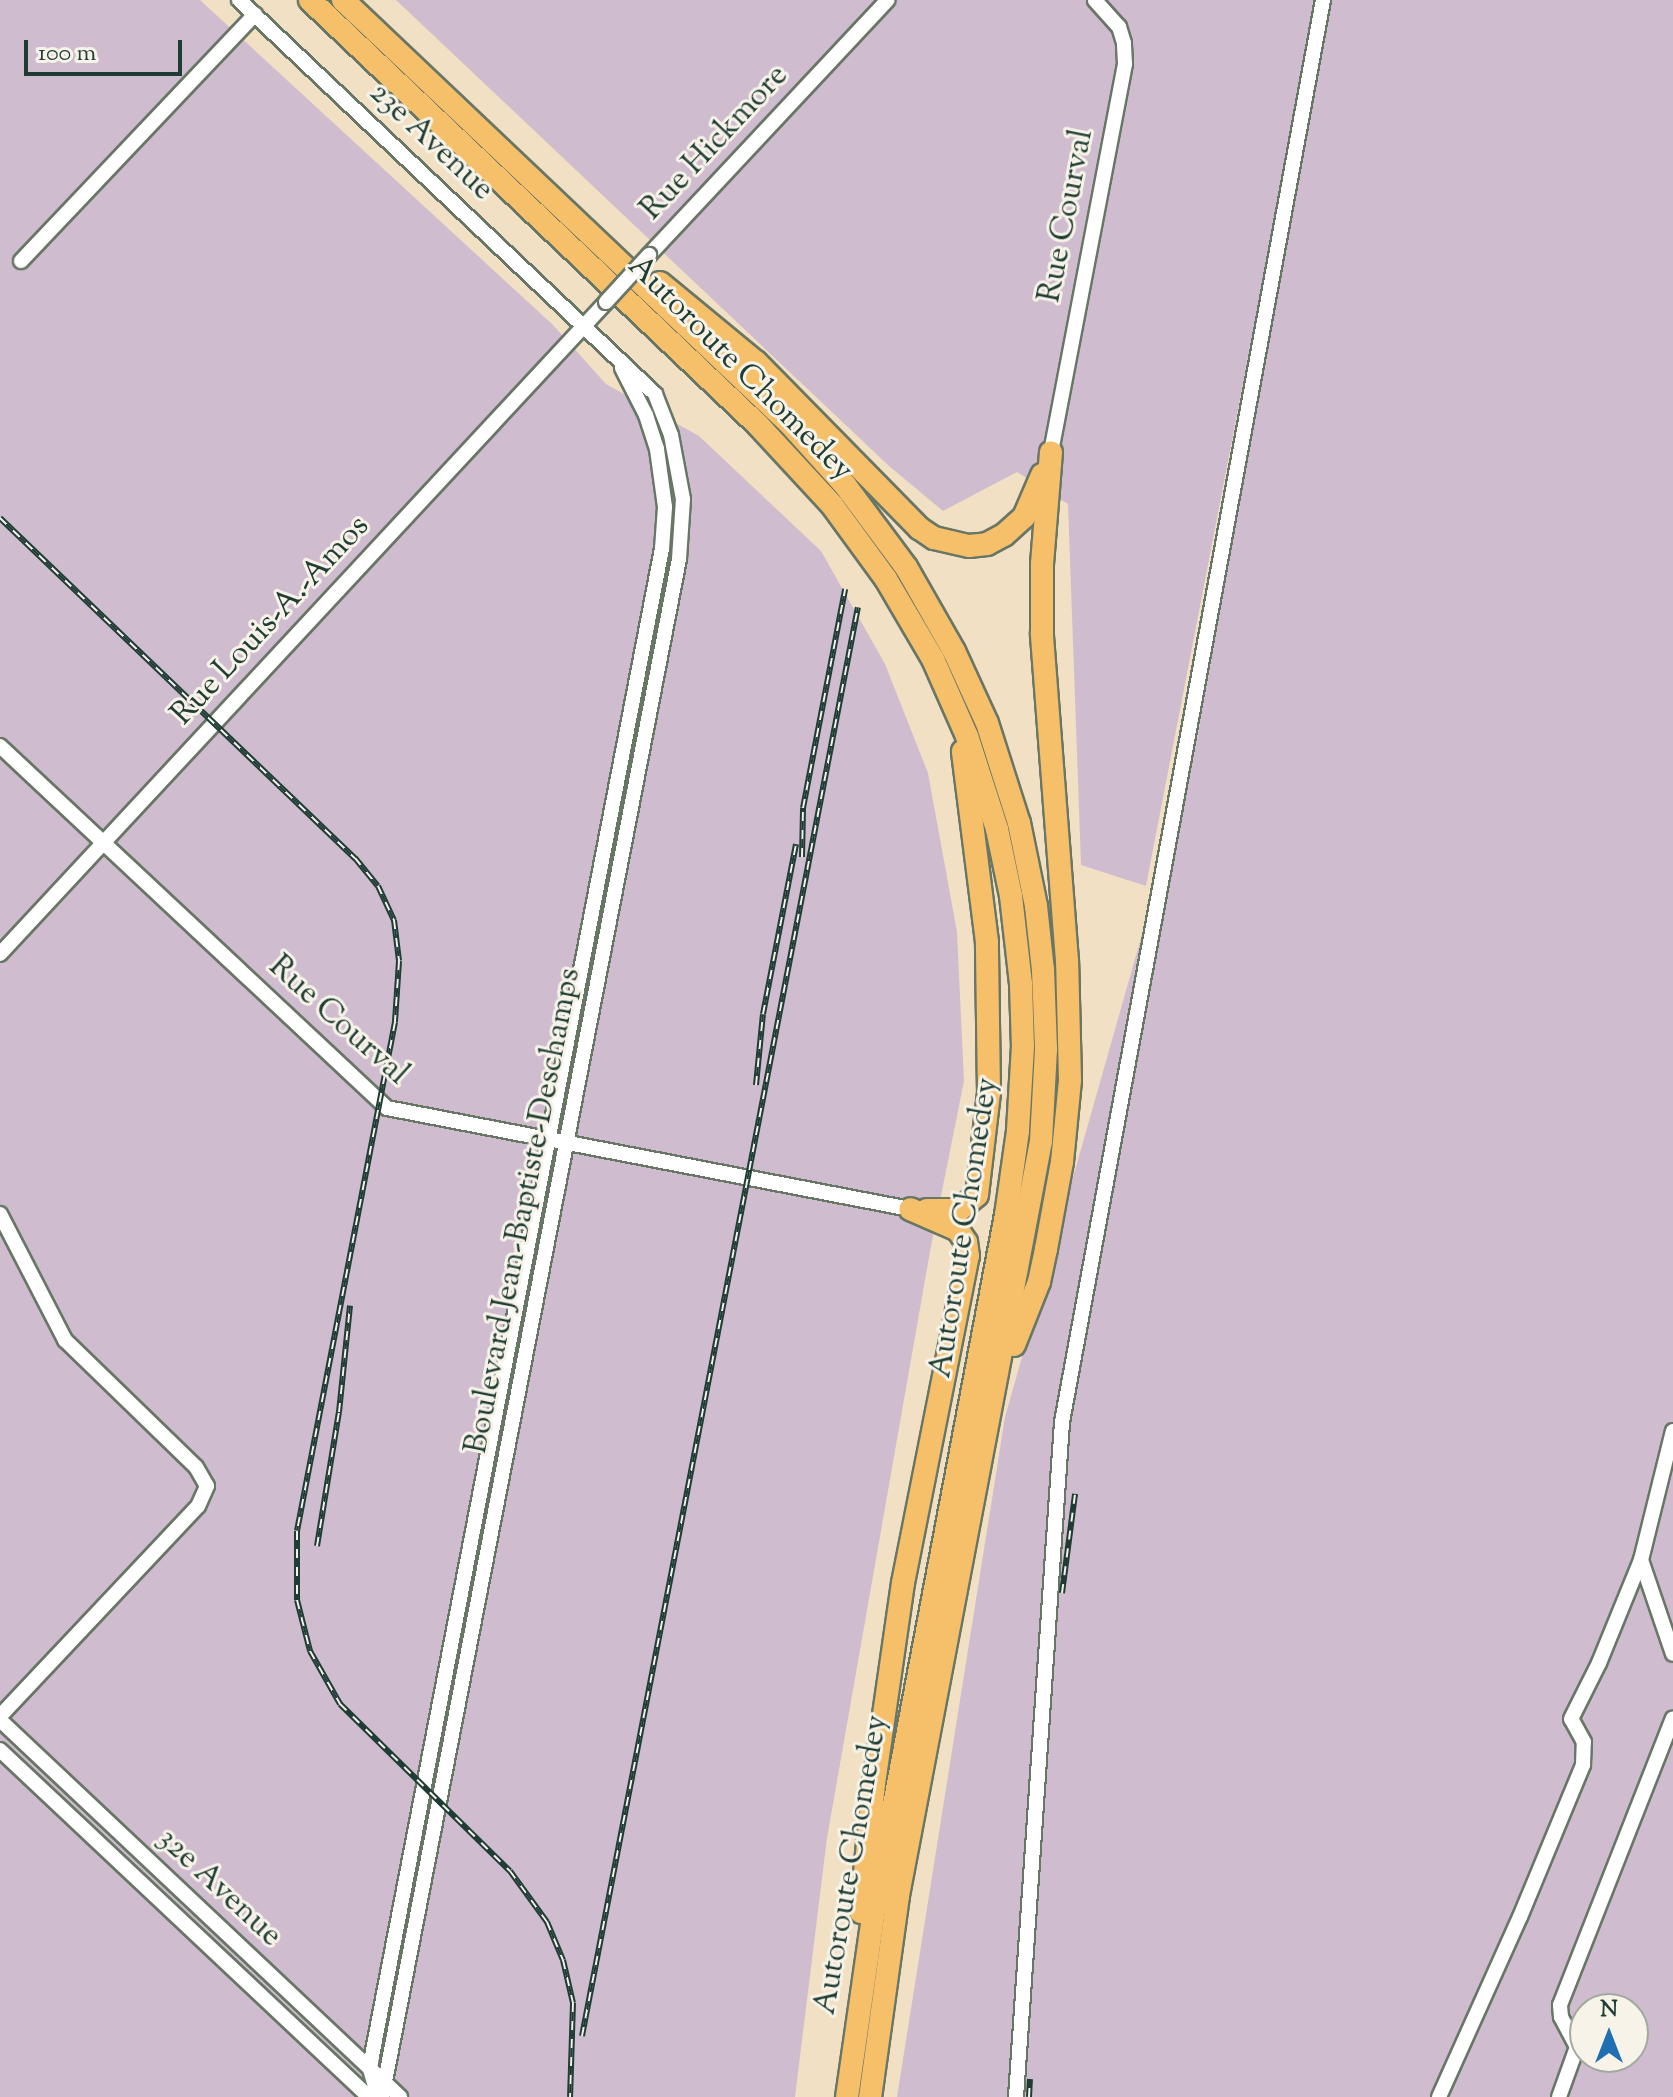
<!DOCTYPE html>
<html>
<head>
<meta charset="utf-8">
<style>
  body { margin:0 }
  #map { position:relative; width:1673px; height:2097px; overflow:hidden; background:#f1e0c3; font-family:"Sorts Mill Goudy",serif }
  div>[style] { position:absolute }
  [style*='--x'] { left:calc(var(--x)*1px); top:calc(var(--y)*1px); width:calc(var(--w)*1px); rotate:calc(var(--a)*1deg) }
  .industrial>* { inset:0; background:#cfbdcf }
  .roads { filter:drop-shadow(2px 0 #687666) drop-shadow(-2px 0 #687666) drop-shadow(0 2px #687666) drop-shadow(0 -2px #687666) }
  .minor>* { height:14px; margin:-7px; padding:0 7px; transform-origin:7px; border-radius:7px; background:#fff }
  .highway>* { height:22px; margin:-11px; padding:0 11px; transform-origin:11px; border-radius:11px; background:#f6c06b }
  .rail>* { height:6px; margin-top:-3px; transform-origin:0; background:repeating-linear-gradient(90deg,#f7f3e8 0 9px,#1f3d34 0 18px); box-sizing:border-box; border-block:2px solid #1f3d34 }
  .bridges { filter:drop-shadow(2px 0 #687666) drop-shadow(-2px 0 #687666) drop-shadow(0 2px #687666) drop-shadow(0 -2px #687666) }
  .minor-bridge>* { height:14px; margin:-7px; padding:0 7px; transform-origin:7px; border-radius:7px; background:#fff }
  span { translate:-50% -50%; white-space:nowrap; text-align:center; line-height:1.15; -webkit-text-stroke:6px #f7f3e8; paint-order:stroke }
  .street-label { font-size:32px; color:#1f3d34 }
  .north { position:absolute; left:1569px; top:1993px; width:80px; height:80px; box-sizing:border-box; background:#f7f3e8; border:2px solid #a1aaa0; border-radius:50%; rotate:0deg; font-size:22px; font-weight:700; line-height:32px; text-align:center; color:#1f3d34 }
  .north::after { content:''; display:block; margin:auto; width:28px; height:36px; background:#1f6fb2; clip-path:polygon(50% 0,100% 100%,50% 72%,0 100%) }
  .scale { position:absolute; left:24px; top:40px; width:158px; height:36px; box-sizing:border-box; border:4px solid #1f3d34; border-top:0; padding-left:10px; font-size:24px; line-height:28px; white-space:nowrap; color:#1f3d34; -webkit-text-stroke:6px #f7f3e8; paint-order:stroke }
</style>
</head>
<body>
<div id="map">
  <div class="industrial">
    <i style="clip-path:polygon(0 0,200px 0,553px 325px,606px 384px,699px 436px,821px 551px,885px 664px,928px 773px,957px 932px,964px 1081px,931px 1246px,827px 1838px,795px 2097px,0 2097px)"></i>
    <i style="clip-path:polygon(396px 0,1317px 0,1146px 886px,1081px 865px,1068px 504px,1017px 472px,943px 511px,889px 466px)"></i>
    <i style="clip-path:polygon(evenodd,1331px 0,1673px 0,1673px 2097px,897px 2097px,1005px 1417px,1196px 744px,1331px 0,1585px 2009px,1633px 2009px,1633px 2057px,1585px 2057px,1585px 2009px)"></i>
  </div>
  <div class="roads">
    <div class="minor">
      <i style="--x:239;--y:0;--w:573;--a:43.44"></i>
      <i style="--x:655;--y:394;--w:44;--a:68.7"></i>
      <i style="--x:671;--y:435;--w:65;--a:79.4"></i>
      <i style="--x:683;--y:499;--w:60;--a:93.8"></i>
      <i style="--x:679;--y:559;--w:1566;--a:100.93"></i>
      <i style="--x:649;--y:255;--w:349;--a:-46.9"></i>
      <i style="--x:21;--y:261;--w:340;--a:-46.5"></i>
      <i style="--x:1051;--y:452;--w:395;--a:-79.2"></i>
      <i style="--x:1125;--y:64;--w:21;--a:-93"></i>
      <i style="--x:1124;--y:43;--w:17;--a:-107"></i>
      <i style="--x:1119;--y:27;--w:36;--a:-132"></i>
      <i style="--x:0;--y:746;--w:530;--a:43.09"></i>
      <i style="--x:387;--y:1108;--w:533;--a:10.93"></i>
      <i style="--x:0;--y:954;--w:890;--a:-47.09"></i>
      <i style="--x:0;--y:1214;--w:142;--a:62.7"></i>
      <i style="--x:65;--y:1340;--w:182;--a:44.1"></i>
      <i style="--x:196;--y:1467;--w:22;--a:60"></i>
      <i style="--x:207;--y:1486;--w:22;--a:114"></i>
      <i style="--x:198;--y:1506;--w:289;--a:133.3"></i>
      <i style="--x:1641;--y:1560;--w:99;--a:71.2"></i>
      <i style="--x:0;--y:1720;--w:550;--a:43.3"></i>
      <i style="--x:0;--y:1750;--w:507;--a:43.24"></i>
      <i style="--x:378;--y:2097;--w:29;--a:-106"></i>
      <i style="--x:370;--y:2069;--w:13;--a:-81"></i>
      <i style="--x:372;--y:2056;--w:1535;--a:-79.11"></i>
      <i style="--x:662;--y:549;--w:42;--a:-85.9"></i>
      <i style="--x:665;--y:507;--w:59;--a:-97.9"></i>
      <i style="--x:657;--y:449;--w:36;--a:-108"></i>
      <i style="--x:646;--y:415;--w:53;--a:-117.1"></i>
      <i style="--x:1016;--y:2097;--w:677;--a:-86.1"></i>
      <i style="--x:1062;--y:1422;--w:1446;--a:-79.6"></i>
      <i style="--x:1439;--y:2097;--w:197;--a:-65.8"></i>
      <i style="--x:1520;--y:1917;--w:165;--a:-67.5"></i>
      <i style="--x:1583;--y:1765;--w:23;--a:-88"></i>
      <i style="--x:1584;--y:1742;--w:26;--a:-119"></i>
      <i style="--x:1571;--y:1719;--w:63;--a:-63.4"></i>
      <i style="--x:1599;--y:1663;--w:111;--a:-67.8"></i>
      <i style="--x:1641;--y:1560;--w:133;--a:-76.1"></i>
      <i style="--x:1559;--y:2097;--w:53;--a:-70.2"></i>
      <i style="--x:1577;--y:2047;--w:34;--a:-118"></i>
      <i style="--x:1561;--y:2017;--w:12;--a:-95"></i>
      <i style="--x:1560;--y:2005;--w:308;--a:-68.5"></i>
    </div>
    <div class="highway">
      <i style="--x:310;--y:0;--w:618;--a:43.49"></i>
      <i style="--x:758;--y:425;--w:109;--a:47.2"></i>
      <i style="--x:832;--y:505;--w:92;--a:53.9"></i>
      <i style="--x:886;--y:579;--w:93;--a:59.6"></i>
      <i style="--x:933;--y:659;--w:84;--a:66.2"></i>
      <i style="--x:967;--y:736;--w:98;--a:72.1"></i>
      <i style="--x:997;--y:829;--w:68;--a:78.2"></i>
      <i style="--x:1011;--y:896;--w:89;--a:83.5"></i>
      <i style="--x:1021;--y:984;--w:62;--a:88.2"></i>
      <i style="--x:1023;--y:1046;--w:85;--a:93.4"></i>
      <i style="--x:1018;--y:1131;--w:85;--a:98.1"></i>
      <i style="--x:1006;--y:1215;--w:707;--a:100.75"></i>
      <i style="--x:874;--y:1910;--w:189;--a:98.2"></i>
      <i style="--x:343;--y:0;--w:615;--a:43.48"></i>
      <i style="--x:789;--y:423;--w:84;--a:47.9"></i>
      <i style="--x:845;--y:485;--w:102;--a:53.4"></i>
      <i style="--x:906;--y:567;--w:97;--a:60.3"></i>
      <i style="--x:954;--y:651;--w:79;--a:65.4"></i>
      <i style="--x:987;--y:723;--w:105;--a:72.3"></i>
      <i style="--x:1019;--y:823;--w:85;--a:78.4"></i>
      <i style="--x:1036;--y:906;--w:64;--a:83.8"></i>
      <i style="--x:1043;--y:970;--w:79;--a:87.8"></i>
      <i style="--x:1046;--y:1049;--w:92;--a:93.1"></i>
      <i style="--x:1041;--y:1141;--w:768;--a:100.73"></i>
      <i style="--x:898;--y:1896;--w:203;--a:97.9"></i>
      <i style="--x:660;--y:283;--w:124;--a:39.5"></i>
      <i style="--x:756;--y:362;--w:233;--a:45.5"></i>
      <i style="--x:919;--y:528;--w:18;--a:34"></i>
      <i style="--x:934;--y:538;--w:36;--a:13"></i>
      <i style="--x:969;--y:546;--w:18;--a:-6"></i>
      <i style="--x:987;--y:544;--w:19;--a:-28"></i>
      <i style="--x:1004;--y:535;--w:27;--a:-42"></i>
      <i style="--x:1024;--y:517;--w:46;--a:-66.8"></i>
      <i style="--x:927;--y:1210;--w:32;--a:0"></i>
      <i style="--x:959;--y:1210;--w:23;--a:-40"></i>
      <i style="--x:977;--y:1195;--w:103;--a:-83.3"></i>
      <i style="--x:989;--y:1093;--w:151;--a:-90.8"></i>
      <i style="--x:987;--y:942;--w:192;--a:-97.2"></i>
      <i style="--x:1014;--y:1345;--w:68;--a:-68.4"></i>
      <i style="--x:1039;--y:1282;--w:34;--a:-78"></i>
      <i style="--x:1046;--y:1249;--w:88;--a:-79.6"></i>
      <i style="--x:1062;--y:1162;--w:82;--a:-84.4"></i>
      <i style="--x:1070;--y:1080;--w:119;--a:-91.4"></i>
      <i style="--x:1067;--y:961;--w:329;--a:-94.4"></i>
      <i style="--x:1042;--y:633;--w:69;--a:-90"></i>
      <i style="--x:1042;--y:564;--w:112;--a:-85.4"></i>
      <i style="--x:861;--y:1912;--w:129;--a:-84.2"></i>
      <i style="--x:874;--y:1784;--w:203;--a:-81.8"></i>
      <i style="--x:903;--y:1583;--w:333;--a:-78.8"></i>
      <i style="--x:968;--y:1256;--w:14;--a:-98"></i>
      <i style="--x:966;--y:1242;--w:14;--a:-124"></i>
      <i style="--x:958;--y:1230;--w:52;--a:-156.4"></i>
    </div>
  </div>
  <div class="rail">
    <i style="--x:0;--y:518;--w:492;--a:43.8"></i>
    <i style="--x:355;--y:858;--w:36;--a:51"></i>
    <i style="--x:378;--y:886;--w:38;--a:65"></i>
    <i style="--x:394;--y:920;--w:41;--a:83"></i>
    <i style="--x:399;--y:961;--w:61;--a:93.8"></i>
    <i style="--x:395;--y:1022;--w:518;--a:100.9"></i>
    <i style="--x:297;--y:1531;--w:69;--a:90"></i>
    <i style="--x:297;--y:1600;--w:53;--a:75.7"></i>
    <i style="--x:310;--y:1651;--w:61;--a:60.5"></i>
    <i style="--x:340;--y:1704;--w:238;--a:44.5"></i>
    <i style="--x:510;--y:1871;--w:63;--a:54"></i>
    <i style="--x:547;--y:1922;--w:41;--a:67.2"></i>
    <i style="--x:563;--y:1960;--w:44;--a:76.9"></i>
    <i style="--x:573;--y:2003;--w:94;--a:91.8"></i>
    <i style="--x:802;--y:857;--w:49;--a:-88.8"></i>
    <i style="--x:803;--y:808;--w:223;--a:-79.1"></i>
    <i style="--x:756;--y:1085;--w:71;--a:-84.4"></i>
    <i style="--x:763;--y:1014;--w:173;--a:-79"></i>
    <i style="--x:317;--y:1546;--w:136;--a:-80.7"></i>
    <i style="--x:339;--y:1412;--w:107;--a:-84.1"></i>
    <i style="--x:1062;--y:1593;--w:100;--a:-82.5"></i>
    <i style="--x:582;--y:2036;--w:1455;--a:-79.07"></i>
    <i style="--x:1029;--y:2097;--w:18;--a:-87"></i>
  </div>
  <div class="bridges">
    <div class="minor-bridge">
      <i style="--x:606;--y:302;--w:64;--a:-47.5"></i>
    </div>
  </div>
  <div class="street-label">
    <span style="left:431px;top:142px;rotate:43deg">23e Avenue</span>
    <span style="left:715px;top:143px;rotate:-47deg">Rue Hickmore</span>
    <span style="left:1067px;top:216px;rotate:-79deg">Rue Courval</span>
    <span style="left:740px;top:369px;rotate:45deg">Autoroute Chomedey</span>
    <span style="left:271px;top:621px;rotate:-47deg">Rue Louis-A.-Amos</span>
    <span style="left:338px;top:1021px;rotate:42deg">Rue Courval</span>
    <span style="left:524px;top:1211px;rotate:-79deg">Boulevard Jean-Baptiste-Deschamps</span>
    <span style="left:965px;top:1228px;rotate:-81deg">Autoroute Chomedey</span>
    <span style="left:852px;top:1865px;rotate:-80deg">Autoroute Chomedey</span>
    <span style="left:219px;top:1888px;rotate:43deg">32e Avenue</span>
  </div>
  <div class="north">N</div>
  <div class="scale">100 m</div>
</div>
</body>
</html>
